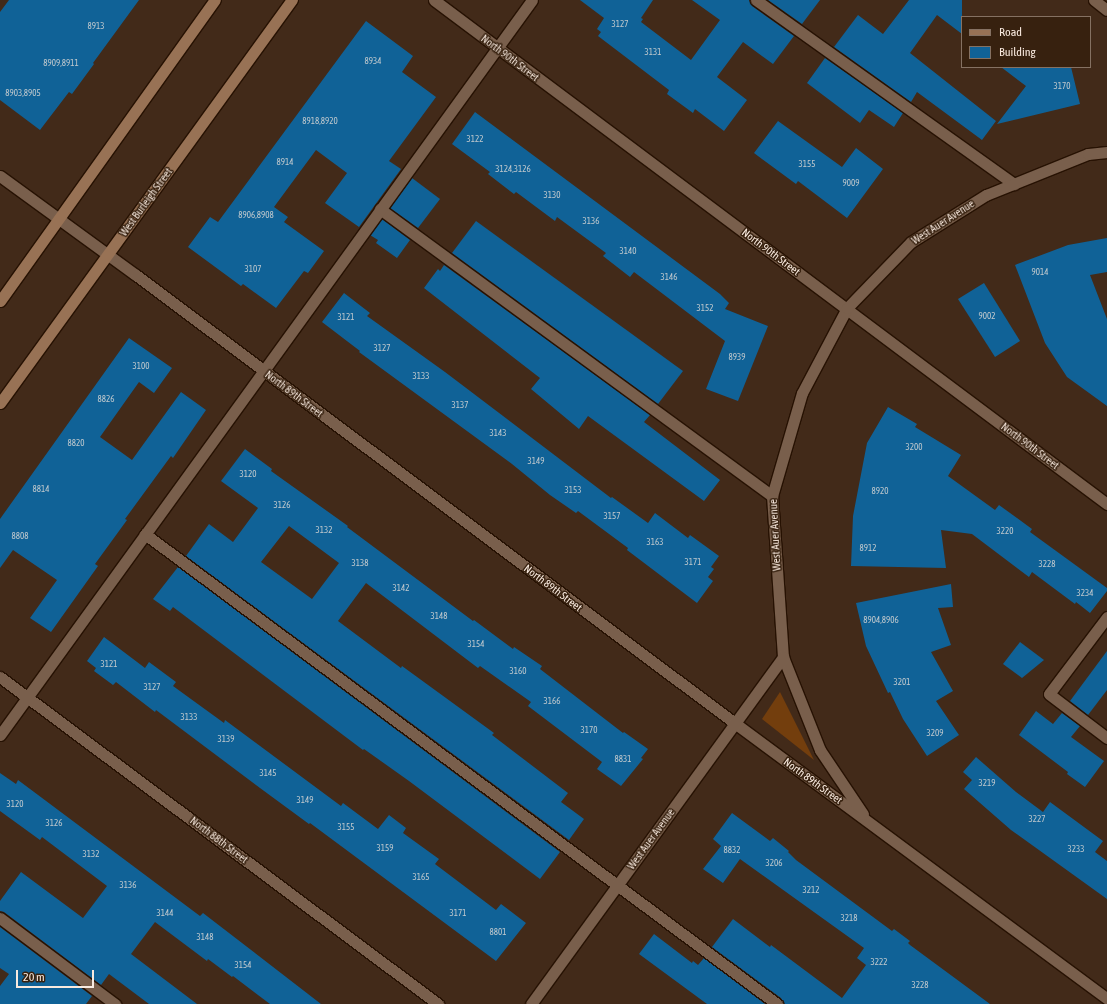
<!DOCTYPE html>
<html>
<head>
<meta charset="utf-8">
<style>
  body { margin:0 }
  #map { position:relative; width:1107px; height:1004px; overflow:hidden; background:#422a19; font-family:"Asap Condensed",sans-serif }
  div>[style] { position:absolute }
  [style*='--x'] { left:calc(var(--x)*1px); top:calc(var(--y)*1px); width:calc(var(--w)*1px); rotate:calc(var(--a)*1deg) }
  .green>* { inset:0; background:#733e0d }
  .building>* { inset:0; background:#106297 }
  .roads { filter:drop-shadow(1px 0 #271203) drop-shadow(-1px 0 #271203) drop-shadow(0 1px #271203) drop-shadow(0 -1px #271203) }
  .service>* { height:11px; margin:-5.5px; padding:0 5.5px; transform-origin:5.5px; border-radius:5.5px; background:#795f4c }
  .minor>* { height:11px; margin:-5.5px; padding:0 5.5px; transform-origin:5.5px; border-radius:5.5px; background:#795f4c }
  .secondary>* { height:11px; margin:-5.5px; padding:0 5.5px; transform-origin:5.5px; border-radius:5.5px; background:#987255 }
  span { translate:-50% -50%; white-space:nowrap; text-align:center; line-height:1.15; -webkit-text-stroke:3px #37210f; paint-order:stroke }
  .number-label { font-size:9px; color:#bfc8cd }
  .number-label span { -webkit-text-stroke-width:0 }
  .street-label { font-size:11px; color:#f9eadf }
  .legend { position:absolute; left:961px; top:16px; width:130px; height:52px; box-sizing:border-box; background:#37210f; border:1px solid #857162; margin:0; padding:5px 7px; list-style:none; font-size:12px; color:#f9eadf }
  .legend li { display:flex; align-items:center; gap:8px; height:20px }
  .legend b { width:20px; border:1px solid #857162 }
  .scale { position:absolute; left:16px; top:970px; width:78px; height:18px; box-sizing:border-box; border:2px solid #f9eadf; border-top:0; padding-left:5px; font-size:12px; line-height:14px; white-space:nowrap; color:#f9eadf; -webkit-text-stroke:3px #37210f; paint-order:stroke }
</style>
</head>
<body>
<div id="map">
  <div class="green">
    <i style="clip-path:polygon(780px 692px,814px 760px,762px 719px)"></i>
  </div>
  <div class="building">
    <i style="clip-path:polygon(9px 0,139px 0,93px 63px,94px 64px,72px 94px,69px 92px,40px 130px,0 100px,0 12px)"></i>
    <i style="clip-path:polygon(580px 0,653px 0,641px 18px,643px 19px,641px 22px,691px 60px,720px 20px,692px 0,749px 0,752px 6px,794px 36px,773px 64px,743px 42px,717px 77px,747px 100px,724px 131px,695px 109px,693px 113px,667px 94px,669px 90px,598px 36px,601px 32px,597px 29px,604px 18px)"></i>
    <i style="clip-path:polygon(768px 0,820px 0,802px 24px)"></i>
    <i style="clip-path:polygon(909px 0,962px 0,962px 34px,937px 15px,910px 53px,996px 121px,982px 140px,917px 92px,911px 102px,834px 47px,858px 15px,883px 34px)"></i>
    <i style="clip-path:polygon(366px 21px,413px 56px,402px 72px,436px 97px,389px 161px,401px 169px,359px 227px,325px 203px,347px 173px,316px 150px,274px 207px,288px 217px,284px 222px,324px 251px,308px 273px,304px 271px,276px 308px,243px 284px,241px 286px,188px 247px,210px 217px,218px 222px)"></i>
    <i style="clip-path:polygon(825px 58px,903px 113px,894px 127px,869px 110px,860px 123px,807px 83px)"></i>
    <i style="clip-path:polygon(1001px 67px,1071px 67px,1080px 104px,997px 124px,1026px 86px)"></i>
    <i style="clip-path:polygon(475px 112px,720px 294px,729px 303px,725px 309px,768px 326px,738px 401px,706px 389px,725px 341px,634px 272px,630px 277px,603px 256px,606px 253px,557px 217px,555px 221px,516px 192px,514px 194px,488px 174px,490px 172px,452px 144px)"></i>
    <i style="clip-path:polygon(778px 121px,842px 167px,856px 148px,883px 169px,847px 218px,798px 181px,796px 184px,754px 153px)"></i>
    <i style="clip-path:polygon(412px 178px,440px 199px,418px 228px,390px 208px)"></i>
    <i style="clip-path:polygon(382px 219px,410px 240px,397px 258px,376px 243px,378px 240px,370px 235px)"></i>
    <i style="clip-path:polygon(476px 221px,683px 371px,658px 404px,452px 253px)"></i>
    <i style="clip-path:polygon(1107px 238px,1107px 272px,1090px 275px,1107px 319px,1107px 406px,1067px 377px,1045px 343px,1015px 265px,1068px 245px)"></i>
    <i style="clip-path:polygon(444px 265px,650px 415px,644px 422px,720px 480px,704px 501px,588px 416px,579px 429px,531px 389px,540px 378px,424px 288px,438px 269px,440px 271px)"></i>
    <i style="clip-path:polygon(984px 283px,1020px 341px,995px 357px,958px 299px)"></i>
    <i style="clip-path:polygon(344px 293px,370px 313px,367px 316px,445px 372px,611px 498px,612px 497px,648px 523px,655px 513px,688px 538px,690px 535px,719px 556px,711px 567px,714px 569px,708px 577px,713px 581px,697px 603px,627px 550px,628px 548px,578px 511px,576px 513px,550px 495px,512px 464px,359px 352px,360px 351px,322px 322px)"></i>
    <i style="clip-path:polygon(129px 338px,172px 368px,154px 393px,139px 382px,100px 437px,132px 460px,181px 392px,206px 410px,173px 458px,171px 456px,125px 519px,127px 520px,95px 564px,98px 566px,51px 632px,30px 618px,57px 580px,13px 550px,0 568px,0 519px)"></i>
    <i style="clip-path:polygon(888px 407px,917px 424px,915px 427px,961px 455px,948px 476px,995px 510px,999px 505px,1032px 529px,1030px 532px,1107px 588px,1107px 591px,1090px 613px,1076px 602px,1075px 604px,1032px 572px,1029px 577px,972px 534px,941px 530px,946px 568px,851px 566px,853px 516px,867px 443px)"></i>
    <i style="clip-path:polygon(evenodd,245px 449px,272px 469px,271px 471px,348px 526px,347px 527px,473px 621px,474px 620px,513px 649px,514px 647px,542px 666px,540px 669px,623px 733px,624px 732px,648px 749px,641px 758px,643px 759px,621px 786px,597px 769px,602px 762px,528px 706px,531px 702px,480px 666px,478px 668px,366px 583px,338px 621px,401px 668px,402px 666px,494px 733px,492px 735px,568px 793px,561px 802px,584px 819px,569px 840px,186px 556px,209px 524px,233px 542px,258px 508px,221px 481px,245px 449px,289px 526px,339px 563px,312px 599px,261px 562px,289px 526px)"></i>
    <i style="clip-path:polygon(178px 567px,560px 852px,540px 879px,409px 781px,364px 749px,363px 750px,173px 607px,170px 611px,153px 599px)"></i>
    <i style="clip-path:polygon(951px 584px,953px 607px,938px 608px,951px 645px,931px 652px,953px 691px,936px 701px,959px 735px,927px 756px,903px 719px,890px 692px,888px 693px,866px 646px,856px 603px)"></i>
    <i style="clip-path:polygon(104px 637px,145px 668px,149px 662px,176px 682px,173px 686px,224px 723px,225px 720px,341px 806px,343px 803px,378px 829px,389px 815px,406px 828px,403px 833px,439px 859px,435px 864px,496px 910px,501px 904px,526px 923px,496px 961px,310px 823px,309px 824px,260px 788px,156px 710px,155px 712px,116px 682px,113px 685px,94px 671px,96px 668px,87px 661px)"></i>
    <i style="clip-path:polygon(1020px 642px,1044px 660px,1022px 678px,1003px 664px)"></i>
    <i style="clip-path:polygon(1107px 651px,1107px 690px,1088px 715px,1070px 701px)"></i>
    <i style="clip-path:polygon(1036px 711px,1053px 724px,1062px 713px,1080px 726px,1071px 737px,1104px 761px,1085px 787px,1067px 774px,1068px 772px,1019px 735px)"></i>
    <i style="clip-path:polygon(976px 757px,1016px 792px,1043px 812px,1050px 802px,1103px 841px,1095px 852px,1107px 861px,1107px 899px,1011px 830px,964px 789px,972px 780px,963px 772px)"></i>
    <i style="clip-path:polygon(0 773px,16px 784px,18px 780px,200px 916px,203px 913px,321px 1004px,270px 1004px,233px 976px,232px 977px,208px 959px,207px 961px,155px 922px,131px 954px,197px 1004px,149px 1004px,109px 974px,101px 985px,4px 912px,0 911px,0 901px,21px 872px,83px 918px,107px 886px,42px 837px,40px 840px,0 811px)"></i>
    <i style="clip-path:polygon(732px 813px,770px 841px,773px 838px,789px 851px,788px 852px,796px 860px,892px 931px,894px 929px,910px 941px,908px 943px,910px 945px,990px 1004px,784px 1004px,781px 998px,712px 947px,733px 919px,770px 947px,771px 945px,842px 998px,866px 965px,857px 958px,864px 948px,740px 859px,723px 883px,703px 869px,721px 846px,713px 839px)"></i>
    <i style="clip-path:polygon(0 927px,92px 996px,86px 1004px,0 1004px,0 986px,9px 974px,0 968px)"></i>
    <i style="clip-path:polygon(654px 934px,692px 963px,693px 961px,698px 965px,704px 958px,765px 1004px,707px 1004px,639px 954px)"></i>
  </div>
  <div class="roads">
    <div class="service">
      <i style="--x:756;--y:0;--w:317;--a:35.5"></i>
      <i style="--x:380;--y:209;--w:486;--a:36.2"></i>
      <i style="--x:145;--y:534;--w:788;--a:36.64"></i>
      <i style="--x:1107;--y:617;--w:96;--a:127"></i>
      <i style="--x:1049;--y:694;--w:73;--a:37.2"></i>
      <i style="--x:0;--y:735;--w:907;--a:-54.1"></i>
      <i style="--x:0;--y:918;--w:144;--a:36.8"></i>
    </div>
    <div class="minor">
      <i style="--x:434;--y:0;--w:841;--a:36.83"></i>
      <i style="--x:1094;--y:0;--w:16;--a:38"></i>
      <i style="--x:0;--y:176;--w:168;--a:36.1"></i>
      <i style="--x:136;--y:275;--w:749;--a:36.81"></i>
      <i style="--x:736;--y:724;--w:462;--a:36.5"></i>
      <i style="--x:0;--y:677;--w:547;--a:36.74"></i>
      <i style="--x:863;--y:814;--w:77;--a:-123.9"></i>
      <i style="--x:820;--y:750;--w:100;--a:-111.7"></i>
      <i style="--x:783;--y:657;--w:161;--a:-93.9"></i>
      <i style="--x:772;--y:496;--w:107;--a:-73.8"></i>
      <i style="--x:802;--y:393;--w:96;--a:-62.1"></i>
      <i style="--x:847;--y:308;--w:92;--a:-45.9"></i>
      <i style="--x:911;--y:242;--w:89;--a:-32.1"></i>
      <i style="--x:986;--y:195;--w:110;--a:-21.9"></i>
      <i style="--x:1088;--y:154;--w:19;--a:-6"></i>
      <i style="--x:531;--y:1004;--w:429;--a:-54"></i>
    </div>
    <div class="secondary">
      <i style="--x:0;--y:301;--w:370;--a:-54.5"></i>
      <i style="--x:0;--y:403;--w:498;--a:-54.1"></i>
    </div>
  </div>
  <div class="number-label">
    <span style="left:620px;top:24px">3127</span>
    <span style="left:96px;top:26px">8913</span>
    <span style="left:653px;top:52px">3131</span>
    <span style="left:373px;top:61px">8934</span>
    <span style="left:61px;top:63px">8909,8911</span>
    <span style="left:1062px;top:86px">3170</span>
    <span style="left:23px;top:93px">8903,8905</span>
    <span style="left:320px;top:121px">8918,8920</span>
    <span style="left:475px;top:139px">3122</span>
    <span style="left:285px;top:162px">8914</span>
    <span style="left:807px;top:164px">3155</span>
    <span style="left:513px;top:169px">3124,3126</span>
    <span style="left:851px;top:183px">9009</span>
    <span style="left:552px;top:195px">3130</span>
    <span style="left:256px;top:215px">8906,8908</span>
    <span style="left:591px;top:221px">3136</span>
    <span style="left:628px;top:251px">3140</span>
    <span style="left:253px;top:269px">3107</span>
    <span style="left:1040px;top:272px">9014</span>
    <span style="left:669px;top:277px">3146</span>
    <span style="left:705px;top:308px">3152</span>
    <span style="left:987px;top:316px">9002</span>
    <span style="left:346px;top:317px">3121</span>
    <span style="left:382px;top:348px">3127</span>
    <span style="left:737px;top:357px">8939</span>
    <span style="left:141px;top:366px">3100</span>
    <span style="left:421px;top:376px">3133</span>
    <span style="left:106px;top:399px">8826</span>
    <span style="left:460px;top:405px">3137</span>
    <span style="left:498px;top:433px">3143</span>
    <span style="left:76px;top:443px">8820</span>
    <span style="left:914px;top:447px">3200</span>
    <span style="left:536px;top:461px">3149</span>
    <span style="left:248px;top:474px">3120</span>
    <span style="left:41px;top:489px">8814</span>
    <span style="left:573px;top:490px">3153</span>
    <span style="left:880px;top:491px">8920</span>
    <span style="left:282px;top:505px">3126</span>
    <span style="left:612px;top:516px">3157</span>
    <span style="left:324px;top:530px">3132</span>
    <span style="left:1005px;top:531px">3220</span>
    <span style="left:20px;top:536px">8808</span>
    <span style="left:655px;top:542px">3163</span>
    <span style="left:868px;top:548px">8912</span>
    <span style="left:693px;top:562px">3171</span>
    <span style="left:360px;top:563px">3138</span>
    <span style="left:1047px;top:564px">3228</span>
    <span style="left:401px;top:588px">3142</span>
    <span style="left:1085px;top:593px">3234</span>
    <span style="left:439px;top:616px">3148</span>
    <span style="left:881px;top:620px">8904,8906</span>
    <span style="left:476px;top:644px">3154</span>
    <span style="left:109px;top:664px">3121</span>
    <span style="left:518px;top:671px">3160</span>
    <span style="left:902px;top:682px">3201</span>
    <span style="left:152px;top:687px">3127</span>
    <span style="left:552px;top:701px">3166</span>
    <span style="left:189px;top:717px">3133</span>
    <span style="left:589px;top:730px">3170</span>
    <span style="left:935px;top:733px">3209</span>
    <span style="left:226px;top:739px">3139</span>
    <span style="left:623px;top:759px">8831</span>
    <span style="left:268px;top:773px">3145</span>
    <span style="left:987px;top:783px">3219</span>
    <span style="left:305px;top:800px">3149</span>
    <span style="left:15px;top:804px">3120</span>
    <span style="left:1037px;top:819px">3227</span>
    <span style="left:54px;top:823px">3126</span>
    <span style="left:346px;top:827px">3155</span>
    <span style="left:385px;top:848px">3159</span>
    <span style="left:1076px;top:849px">3233</span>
    <span style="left:732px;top:850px">8832</span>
    <span style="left:91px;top:854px">3132</span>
    <span style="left:774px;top:863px">3206</span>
    <span style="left:421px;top:877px">3165</span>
    <span style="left:128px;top:885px">3136</span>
    <span style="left:811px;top:890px">3212</span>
    <span style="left:165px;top:913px">3144</span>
    <span style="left:458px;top:913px">3171</span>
    <span style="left:849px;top:918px">3218</span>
    <span style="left:498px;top:932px">8801</span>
    <span style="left:205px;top:937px">3148</span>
    <span style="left:879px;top:962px">3222</span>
    <span style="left:243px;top:965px">3154</span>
    <span style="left:920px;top:985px">3228</span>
  </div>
  <div class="street-label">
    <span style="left:510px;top:58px;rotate:37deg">North 90th Street</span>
    <span style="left:146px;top:202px;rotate:-54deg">West Burleigh Street</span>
    <span style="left:943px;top:222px;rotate:-33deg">West Auer Avenue</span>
    <span style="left:771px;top:252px;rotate:37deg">North 90th Street</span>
    <span style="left:294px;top:394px;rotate:37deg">North 89th Street</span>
    <span style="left:1030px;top:446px;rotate:37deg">North 90th Street</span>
    <span style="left:775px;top:535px;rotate:-93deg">West Auer Avenue</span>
    <span style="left:553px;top:588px;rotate:37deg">North 89th Street</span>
    <span style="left:813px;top:781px;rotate:36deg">North 89th Street</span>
    <span style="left:651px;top:839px;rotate:-54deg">West Auer Avenue</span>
    <span style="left:219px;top:840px;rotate:37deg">North 88th Street</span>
  </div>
  <ul class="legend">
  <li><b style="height:5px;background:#987255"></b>Road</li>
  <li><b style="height:11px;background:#106297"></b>Building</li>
  </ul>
  <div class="scale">20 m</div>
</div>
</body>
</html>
